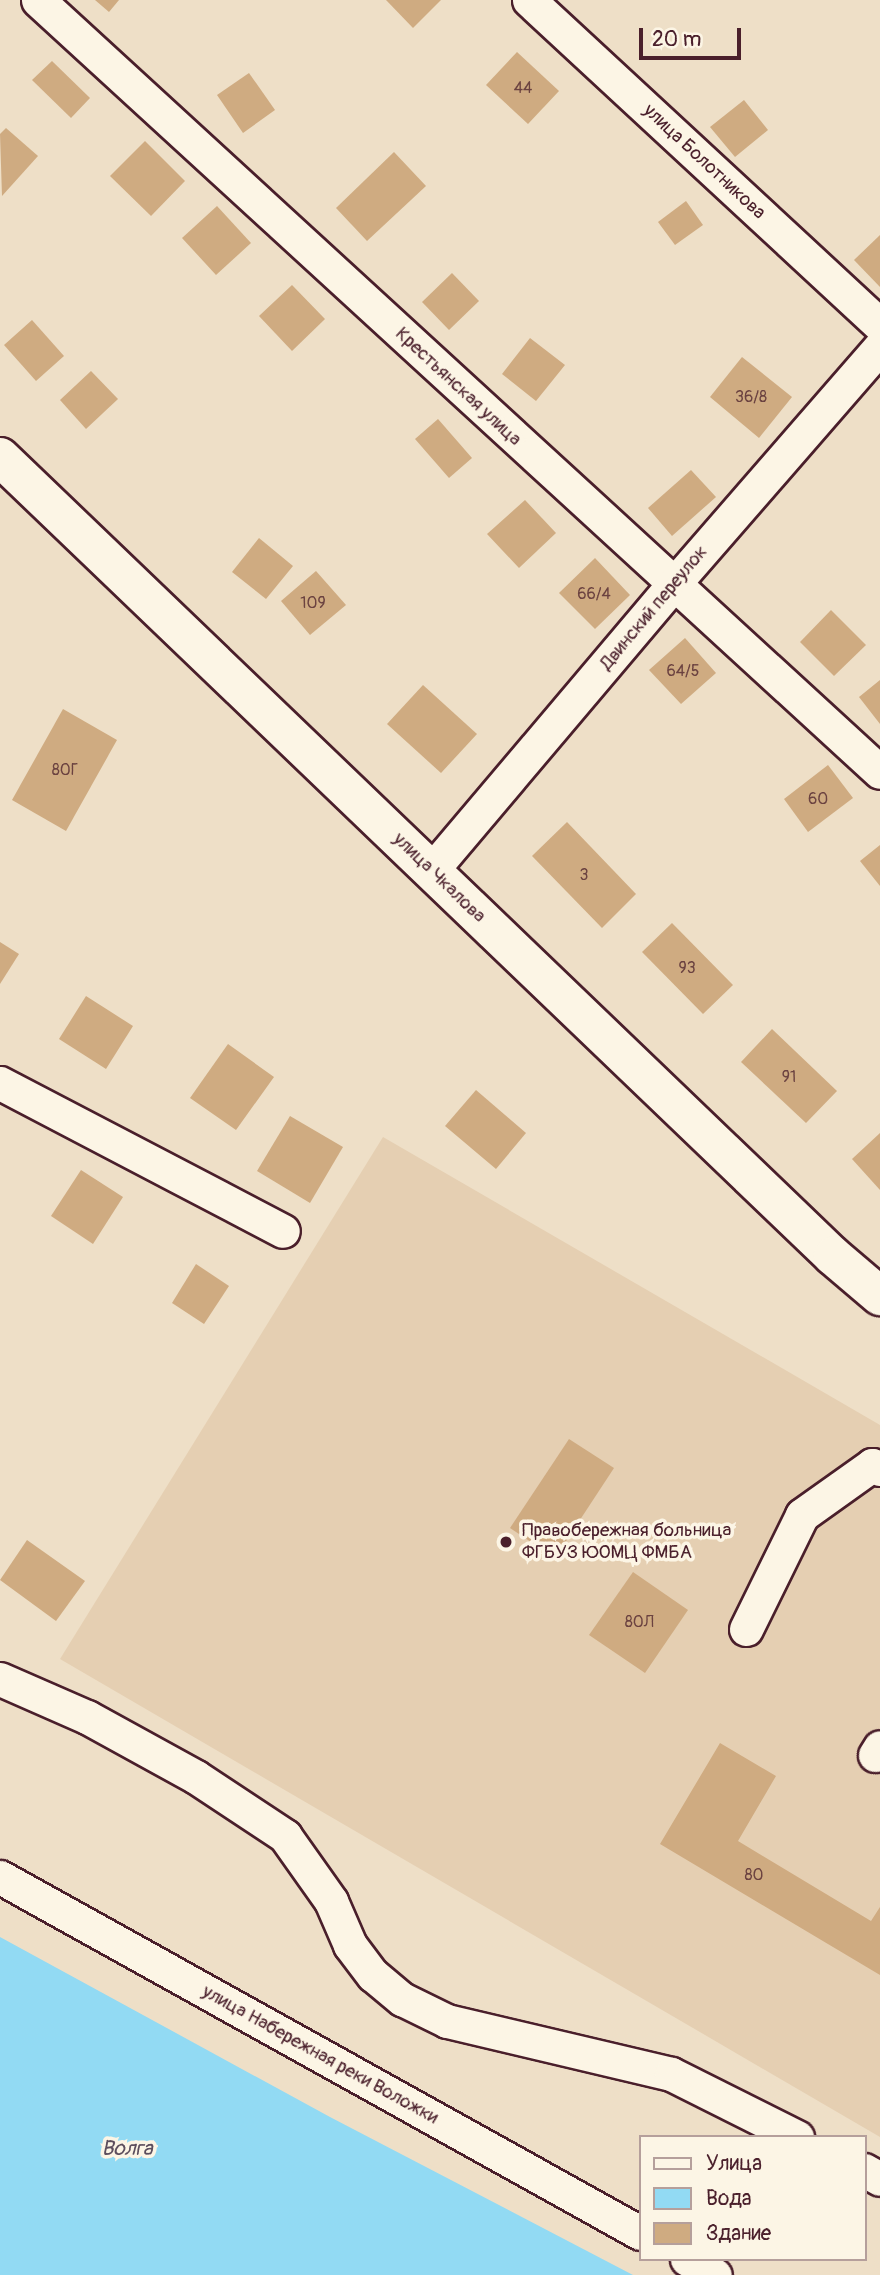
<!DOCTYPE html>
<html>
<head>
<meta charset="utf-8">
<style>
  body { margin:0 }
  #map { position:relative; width:880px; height:2275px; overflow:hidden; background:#eedfc7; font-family:Pangolin,sans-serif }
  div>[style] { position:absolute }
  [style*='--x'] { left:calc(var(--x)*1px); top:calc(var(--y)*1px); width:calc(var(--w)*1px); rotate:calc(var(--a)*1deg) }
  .built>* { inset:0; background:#e5cfb2 }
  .water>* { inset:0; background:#92daf3 }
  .building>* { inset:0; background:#cfab81 }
  .roads { filter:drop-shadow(2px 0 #4a1f2b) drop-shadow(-2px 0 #4a1f2b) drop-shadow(0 2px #4a1f2b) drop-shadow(0 -2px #4a1f2b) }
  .minor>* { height:33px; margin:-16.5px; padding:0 16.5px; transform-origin:16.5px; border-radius:16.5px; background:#fcf5e5 }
  .major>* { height:38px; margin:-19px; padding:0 19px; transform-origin:19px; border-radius:19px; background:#fcf5e5 }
  .dots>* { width:19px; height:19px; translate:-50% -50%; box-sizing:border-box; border:4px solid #fcf5e5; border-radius:50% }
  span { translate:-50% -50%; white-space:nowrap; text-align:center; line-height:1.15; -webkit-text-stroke:7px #fcf5e5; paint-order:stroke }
  .number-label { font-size:16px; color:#6b4240 }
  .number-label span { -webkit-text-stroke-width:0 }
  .street-label { font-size:19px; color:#4a1f2b }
  .poi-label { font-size:19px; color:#4a1f2b }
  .left { translate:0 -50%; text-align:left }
  .water-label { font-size:21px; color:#5c4e5d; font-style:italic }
  .legend { position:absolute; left:639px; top:2135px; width:228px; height:126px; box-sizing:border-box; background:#fcf5e5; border:2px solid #b59f9b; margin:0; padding:9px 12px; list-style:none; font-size:21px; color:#4a1f2b }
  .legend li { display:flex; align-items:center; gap:14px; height:35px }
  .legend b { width:35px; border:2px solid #b59f9b }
  .scale { position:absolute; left:639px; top:28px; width:102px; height:32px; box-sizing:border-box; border:4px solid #4a1f2b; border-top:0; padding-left:9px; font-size:21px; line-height:24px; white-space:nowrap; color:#4a1f2b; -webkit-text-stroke:5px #fcf5e5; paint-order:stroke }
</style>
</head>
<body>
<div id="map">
  <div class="built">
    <i style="clip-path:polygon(383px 1137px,880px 1425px,880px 2137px,60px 1659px)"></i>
  </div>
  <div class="water">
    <i style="clip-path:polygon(0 1937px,330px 2117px,633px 2275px,0 2275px)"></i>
  </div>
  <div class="building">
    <i style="clip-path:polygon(95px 0,119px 0,109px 12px)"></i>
    <i style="clip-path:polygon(386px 0,441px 0,413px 28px)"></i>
    <i style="clip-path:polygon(517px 52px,559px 91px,528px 124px,486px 85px)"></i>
    <i style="clip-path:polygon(52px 61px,90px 98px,71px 118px,32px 80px)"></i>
    <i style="clip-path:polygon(249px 73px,275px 110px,243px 133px,217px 95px)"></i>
    <i style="clip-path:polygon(744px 100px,768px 130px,735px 157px,710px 127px)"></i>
    <i style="clip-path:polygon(6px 128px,38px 156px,2px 196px,0 134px)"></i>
    <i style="clip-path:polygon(145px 141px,185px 181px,151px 216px,110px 176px)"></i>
    <i style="clip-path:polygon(394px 152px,426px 186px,367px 241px,336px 208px)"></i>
    <i style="clip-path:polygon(686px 201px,703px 225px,675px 245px,658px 222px)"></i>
    <i style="clip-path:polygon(217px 206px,251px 243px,216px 275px,182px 238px)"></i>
    <i style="clip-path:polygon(880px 235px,880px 287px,854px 260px)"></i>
    <i style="clip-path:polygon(452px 273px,479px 301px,449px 330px,422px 302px)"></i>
    <i style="clip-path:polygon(292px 285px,325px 319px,292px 351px,259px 316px)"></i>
    <i style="clip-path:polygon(32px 320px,64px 356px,36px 381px,4px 345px)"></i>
    <i style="clip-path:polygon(530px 338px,565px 365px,536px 401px,502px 374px)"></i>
    <i style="clip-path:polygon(742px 357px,792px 397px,759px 438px,710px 397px)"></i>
    <i style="clip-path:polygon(91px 371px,118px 399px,86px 429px,60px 400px)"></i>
    <i style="clip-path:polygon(438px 419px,472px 458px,449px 478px,415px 439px)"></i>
    <i style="clip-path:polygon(691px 470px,716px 497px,672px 536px,648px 508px)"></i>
    <i style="clip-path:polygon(525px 500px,556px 533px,519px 568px,487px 534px)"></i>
    <i style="clip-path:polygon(259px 538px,293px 566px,266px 599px,232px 572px)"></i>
    <i style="clip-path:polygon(595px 558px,630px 595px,595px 629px,559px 593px)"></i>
    <i style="clip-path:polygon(316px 571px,346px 605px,310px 635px,281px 601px)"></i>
    <i style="clip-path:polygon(831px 610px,866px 645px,834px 676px,800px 642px)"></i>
    <i style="clip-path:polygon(685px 638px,716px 673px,681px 704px,649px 670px)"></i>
    <i style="clip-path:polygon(880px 680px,880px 724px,859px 697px)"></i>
    <i style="clip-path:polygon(423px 685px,477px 734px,441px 773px,387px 724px)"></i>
    <i style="clip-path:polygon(63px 709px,117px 740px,66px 831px,12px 800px)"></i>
    <i style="clip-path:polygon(828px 765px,853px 798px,808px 832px,784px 799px)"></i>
    <i style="clip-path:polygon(567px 822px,636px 894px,602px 928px,532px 856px)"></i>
    <i style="clip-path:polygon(880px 845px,880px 886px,860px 861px)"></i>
    <i style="clip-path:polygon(672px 923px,733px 985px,703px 1014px,642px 952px)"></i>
    <i style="clip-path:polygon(0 942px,19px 954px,0 984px)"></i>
    <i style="clip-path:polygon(86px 996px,133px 1026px,106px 1069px,59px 1039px)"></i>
    <i style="clip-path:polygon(772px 1029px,837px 1091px,806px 1123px,741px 1062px)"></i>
    <i style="clip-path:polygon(228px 1044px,274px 1077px,236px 1130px,190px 1098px)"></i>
    <i style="clip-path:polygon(476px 1090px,526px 1133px,496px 1169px,445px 1126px)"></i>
    <i style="clip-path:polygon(290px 1116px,343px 1147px,310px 1203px,257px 1171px)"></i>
    <i style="clip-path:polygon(880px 1133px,880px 1190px,852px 1159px)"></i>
    <i style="clip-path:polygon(81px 1170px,123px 1197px,93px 1244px,51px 1216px)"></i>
    <i style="clip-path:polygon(196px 1264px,229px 1286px,204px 1324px,172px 1303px)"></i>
    <i style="clip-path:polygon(569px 1439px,614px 1468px,555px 1558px,510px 1528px)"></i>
    <i style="clip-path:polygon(27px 1540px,85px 1581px,56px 1621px,0 1580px)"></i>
    <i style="clip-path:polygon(633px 1572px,688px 1610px,645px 1673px,589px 1635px)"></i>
    <i style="clip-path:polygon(720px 1743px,776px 1776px,738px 1841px,871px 1921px,880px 1907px,880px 1975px,660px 1844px)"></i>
  </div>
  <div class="roads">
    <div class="minor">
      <i style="--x:38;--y:0;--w:1142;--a:42.52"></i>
      <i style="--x:529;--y:0;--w:478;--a:42.8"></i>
      <i style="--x:431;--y:871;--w:375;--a:-49.8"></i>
      <i style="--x:673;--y:585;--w:315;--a:-49"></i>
      <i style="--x:0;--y:1083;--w:319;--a:27.6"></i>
      <i style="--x:746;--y:1629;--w:127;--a:-63.8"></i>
      <i style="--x:802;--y:1515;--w:86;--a:-35.5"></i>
      <i style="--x:872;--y:1465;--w:9;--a:27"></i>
      <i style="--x:0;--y:1679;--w:95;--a:23.6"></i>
      <i style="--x:87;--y:1717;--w:124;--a:28.8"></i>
      <i style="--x:196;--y:1777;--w:107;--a:33.5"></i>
      <i style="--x:285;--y:1836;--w:80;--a:54.7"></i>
      <i style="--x:331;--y:1901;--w:48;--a:66.6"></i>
      <i style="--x:350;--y:1945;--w:38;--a:53"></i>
      <i style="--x:373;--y:1975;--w:38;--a:40"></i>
      <i style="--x:402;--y:1999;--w:50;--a:26.1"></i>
      <i style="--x:447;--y:2021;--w:230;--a:13.3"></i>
      <i style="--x:671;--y:2074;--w:141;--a:26.6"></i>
      <i style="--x:875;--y:1755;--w:9;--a:-58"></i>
      <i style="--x:0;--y:1877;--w:732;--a:29.08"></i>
      <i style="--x:864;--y:2170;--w:18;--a:29"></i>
      <i style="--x:687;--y:2259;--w:32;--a:30"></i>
    </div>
    <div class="major">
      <i style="--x:0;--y:457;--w:1154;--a:43.81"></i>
      <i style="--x:833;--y:1256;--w:62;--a:40.4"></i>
    </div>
  </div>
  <div class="dots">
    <i style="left:506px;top:1542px;background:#4a1f2b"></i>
  </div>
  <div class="number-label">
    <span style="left:523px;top:88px">44</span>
    <span style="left:751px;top:397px">36/8</span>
    <span style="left:594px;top:594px">66/4</span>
    <span style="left:313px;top:603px">109</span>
    <span style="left:683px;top:671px">64/5</span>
    <span style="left:65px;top:770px">80Г</span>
    <span style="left:818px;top:799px">60</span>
    <span style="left:584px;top:875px">3</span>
    <span style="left:687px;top:968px">93</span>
    <span style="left:789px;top:1077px">91</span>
    <span style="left:639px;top:1622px">80Л</span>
    <span style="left:754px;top:1875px">80</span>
  </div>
  <div class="street-label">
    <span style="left:704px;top:162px;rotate:43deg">улица Болотникова</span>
    <span style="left:458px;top:387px;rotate:43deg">Крестьянская улица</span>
    <span style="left:654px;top:608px;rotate:-50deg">Двинский переулок</span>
    <span style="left:439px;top:878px;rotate:44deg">улица Чкалова</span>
    <span style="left:320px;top:2055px;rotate:29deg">улица Набережная реки Воложки</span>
  </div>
  <div class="poi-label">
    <span class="left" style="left:522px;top:1542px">Правобережная больница<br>ФГБУЗ ЮОМЦ ФМБА</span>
  </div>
  <div class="water-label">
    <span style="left:127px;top:2149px">Волга</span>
  </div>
  <ul class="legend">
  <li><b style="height:9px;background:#fcf5e5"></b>Улица</li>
  <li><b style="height:19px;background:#92daf3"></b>Вода</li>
  <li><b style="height:19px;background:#cfab81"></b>Здание</li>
  </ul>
  <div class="scale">20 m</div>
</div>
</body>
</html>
